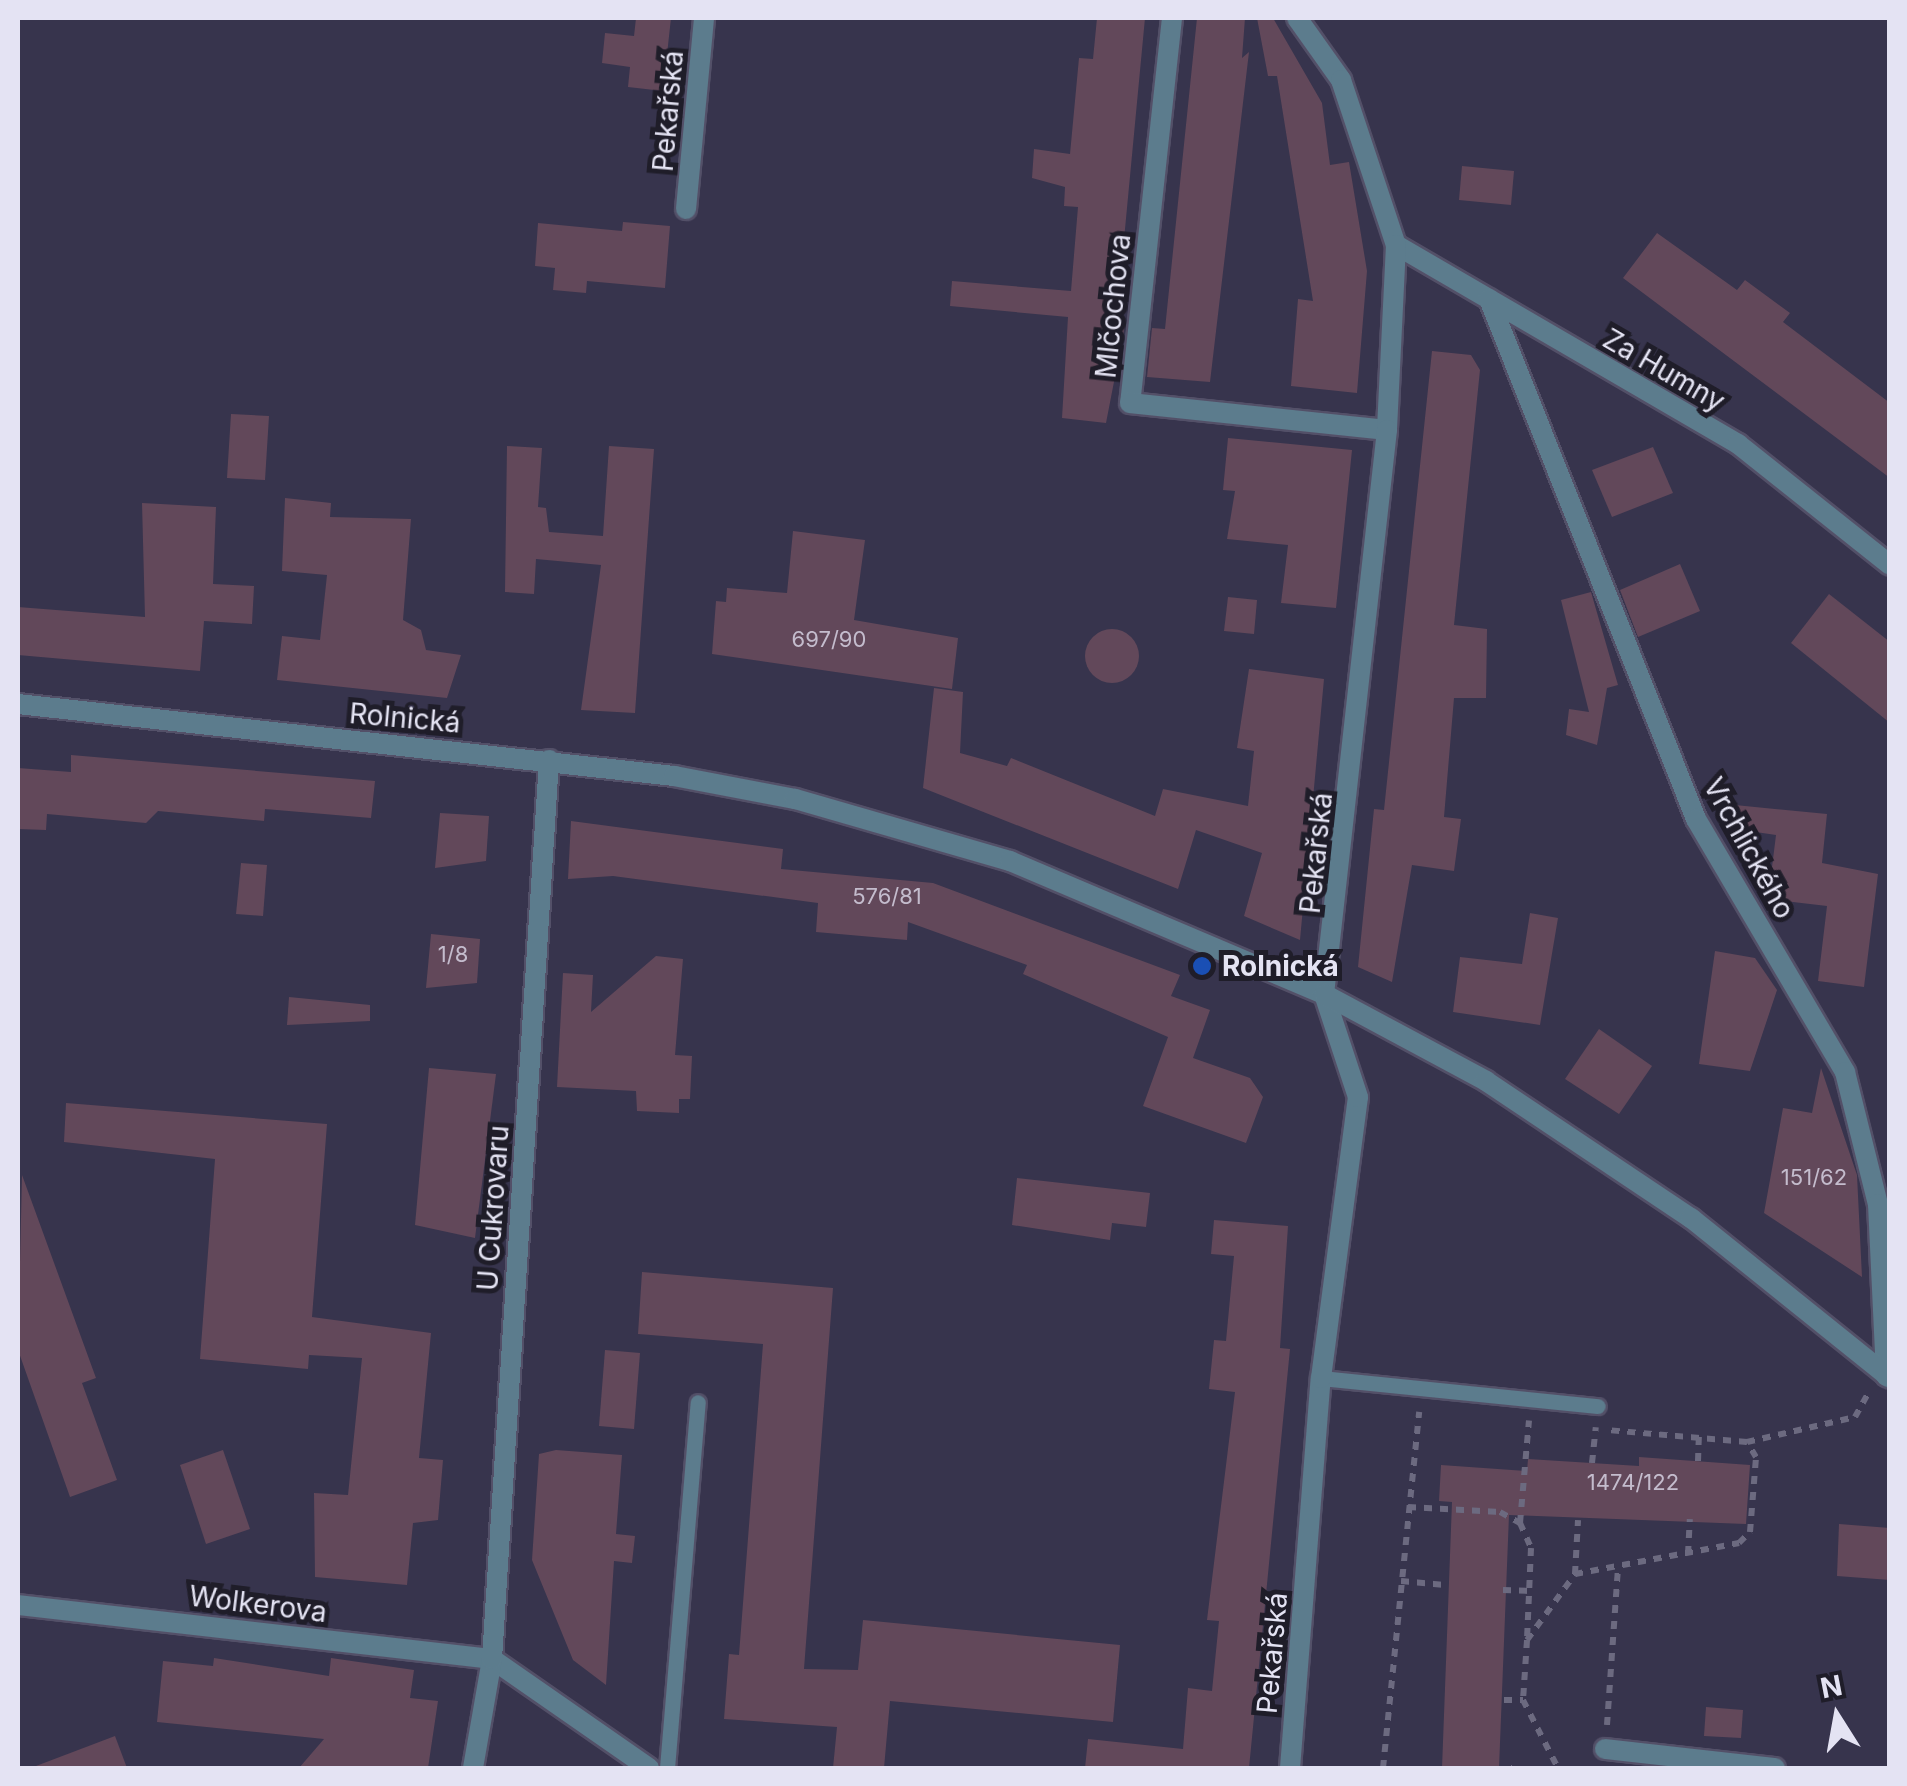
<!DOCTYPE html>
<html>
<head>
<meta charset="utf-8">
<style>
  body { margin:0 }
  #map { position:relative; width:1907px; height:1786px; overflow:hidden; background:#37344d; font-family:Inter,sans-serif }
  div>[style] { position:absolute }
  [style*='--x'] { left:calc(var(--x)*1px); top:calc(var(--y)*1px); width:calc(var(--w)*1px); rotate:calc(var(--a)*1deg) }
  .building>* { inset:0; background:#62485a }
  .round { border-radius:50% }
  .path>* { height:6px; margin-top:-3px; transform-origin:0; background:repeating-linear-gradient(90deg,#6c6a80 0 8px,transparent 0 16px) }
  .roads { filter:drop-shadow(2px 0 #535068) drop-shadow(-2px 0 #535068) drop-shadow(0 2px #535068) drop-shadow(0 -2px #535068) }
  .service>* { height:15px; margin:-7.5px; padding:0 7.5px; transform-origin:7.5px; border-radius:7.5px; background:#5c7c8d }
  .minor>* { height:20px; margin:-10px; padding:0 10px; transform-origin:10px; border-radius:10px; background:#5c7c8d }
  .tertiary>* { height:20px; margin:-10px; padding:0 10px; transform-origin:10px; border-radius:10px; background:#5c7c8d }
  .dots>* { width:28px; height:28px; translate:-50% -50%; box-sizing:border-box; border:5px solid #1f1d29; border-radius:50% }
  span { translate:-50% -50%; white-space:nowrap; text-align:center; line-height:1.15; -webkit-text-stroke:10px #1f1d29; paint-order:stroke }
  .number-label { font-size:22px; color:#c4bccd }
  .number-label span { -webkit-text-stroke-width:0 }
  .street-label { font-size:28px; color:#e4e3f3 }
  .poi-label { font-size:28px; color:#e4e3f3; font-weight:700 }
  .left { translate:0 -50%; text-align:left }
  .frame { position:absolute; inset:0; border:20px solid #e4e3f3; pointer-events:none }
  .north { position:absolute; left:1787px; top:1666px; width:100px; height:100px; -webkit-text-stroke:8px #1f1d29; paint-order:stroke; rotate:349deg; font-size:28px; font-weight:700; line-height:40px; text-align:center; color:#e4e3f3 }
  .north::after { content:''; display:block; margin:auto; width:35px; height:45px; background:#e4e3f3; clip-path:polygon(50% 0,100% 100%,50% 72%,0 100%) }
</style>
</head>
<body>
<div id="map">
  <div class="building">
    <i style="clip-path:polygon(636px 18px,671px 18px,663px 91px,628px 87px,630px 67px,602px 63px,605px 33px,634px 36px)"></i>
    <i style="clip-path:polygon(1097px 18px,1145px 18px,1116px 324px,1125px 325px,1106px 423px,1062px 418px,1068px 317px,950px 306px,952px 281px,1071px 291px,1078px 207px,1064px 206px,1065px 187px,1032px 178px,1034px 149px,1070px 154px,1079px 58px,1093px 59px)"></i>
    <i style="clip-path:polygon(1197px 18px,1245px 18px,1242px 58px,1249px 52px,1210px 382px,1147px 377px,1152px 328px,1165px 329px)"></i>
    <i style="clip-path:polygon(1257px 18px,1273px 18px,1322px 103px,1330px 165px,1349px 162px,1367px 271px,1357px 393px,1291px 386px,1298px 299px,1313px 301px,1277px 76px,1268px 76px)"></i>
    <i style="clip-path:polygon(1462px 166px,1514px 171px,1511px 205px,1459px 200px)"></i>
    <i style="clip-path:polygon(623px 222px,670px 226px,665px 288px,587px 281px,586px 293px,553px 290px,555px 268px,535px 266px,538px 223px,622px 231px)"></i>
    <i style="clip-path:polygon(1657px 233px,1737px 290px,1745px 280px,1790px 313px,1783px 322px,1890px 403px,1890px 478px,1623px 278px)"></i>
    <i style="clip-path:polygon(1432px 351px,1471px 355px,1480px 370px,1454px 625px,1487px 629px,1486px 698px,1454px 698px,1444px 817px,1461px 819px,1454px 871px,1412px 865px,1392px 982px,1358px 967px,1374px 809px,1384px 810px)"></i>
    <i style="clip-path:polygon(231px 414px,269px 416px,265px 480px,227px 478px)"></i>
    <i style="clip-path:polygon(1228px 438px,1352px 450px,1336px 608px,1281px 603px,1288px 545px,1227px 539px,1235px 491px,1223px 490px)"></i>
    <i style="clip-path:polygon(507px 446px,542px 448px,538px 507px,546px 508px,549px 532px,603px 536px,609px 446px,654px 449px,635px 713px,581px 710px,601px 565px,536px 559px,534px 594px,505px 592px)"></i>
    <i style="clip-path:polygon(1653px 447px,1673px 493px,1612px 517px,1592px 470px)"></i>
    <i style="clip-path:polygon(285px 498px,331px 503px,330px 517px,411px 519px,403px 620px,421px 630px,426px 650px,461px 655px,447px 698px,277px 680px,282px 636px,320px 640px,327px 575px,282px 571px)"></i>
    <i style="clip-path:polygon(142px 503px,216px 507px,213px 584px,254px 586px,252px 624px,204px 621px,200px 671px,18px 655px,18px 607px,145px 617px)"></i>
    <i style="clip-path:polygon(793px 531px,865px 540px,854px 620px,958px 638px,952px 689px,712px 654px,716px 601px,726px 602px,727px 588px,787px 593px)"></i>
    <i style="clip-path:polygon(1680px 564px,1700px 611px,1638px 637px,1620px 590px)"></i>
    <i style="clip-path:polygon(1591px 592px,1618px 685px,1607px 688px,1597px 745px,1566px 735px,1569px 709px,1589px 712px,1561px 600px)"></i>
    <i style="clip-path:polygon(1829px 594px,1890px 642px,1890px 723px,1791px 643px)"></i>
    <i style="clip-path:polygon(1228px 597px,1257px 600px,1254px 634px,1224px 631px)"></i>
    <i class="round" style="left:1085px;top:629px;width:54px;height:54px"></i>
    <i style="clip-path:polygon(1249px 669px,1324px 679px,1300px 940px,1244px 916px,1262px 853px,1196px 830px,1178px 889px,923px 788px,934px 688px,963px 692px,960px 753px,1007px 766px,1011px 758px,1155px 816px,1163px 789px,1248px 806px,1254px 751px,1237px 748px)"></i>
    <i style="clip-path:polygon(71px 755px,375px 781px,371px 818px,265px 809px,264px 821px,158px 811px,146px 823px,47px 814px,46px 830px,18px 829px,18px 768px,71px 772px)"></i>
    <i style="clip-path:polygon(1725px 804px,1827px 814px,1822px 863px,1878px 874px,1864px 987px,1818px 981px,1827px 906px,1768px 899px,1776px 835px,1722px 827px)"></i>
    <i style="clip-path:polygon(440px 813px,489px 816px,486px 861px,435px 868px)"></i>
    <i style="clip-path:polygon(571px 821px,783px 849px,781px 869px,933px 883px,1180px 975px,1171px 996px,1210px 1010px,1193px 1058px,1250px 1078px,1263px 1097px,1246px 1143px,1143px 1106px,1168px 1037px,1023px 974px,1027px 965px,908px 922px,907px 940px,816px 932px,818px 903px,613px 876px,568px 879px)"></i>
    <i style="clip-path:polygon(241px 863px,267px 865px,263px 916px,236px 914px)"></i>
    <i style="clip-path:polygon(1530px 913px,1558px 918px,1540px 1025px,1453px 1012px,1460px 957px,1522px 964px)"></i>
    <i style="clip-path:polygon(431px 934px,480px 939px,477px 983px,426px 988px)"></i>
    <i style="clip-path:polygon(1715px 951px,1755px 958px,1777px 990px,1750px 1071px,1699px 1064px)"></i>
    <i style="clip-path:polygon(656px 956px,683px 959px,675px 1055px,692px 1056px,690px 1099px,679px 1099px,679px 1113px,637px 1111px,636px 1091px,557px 1087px,563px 973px,593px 975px,591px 1012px)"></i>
    <i style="clip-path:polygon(289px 997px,370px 1005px,370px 1021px,287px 1025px)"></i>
    <i style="clip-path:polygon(1599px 1029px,1652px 1066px,1619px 1114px,1565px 1079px)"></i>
    <i style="clip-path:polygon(429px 1068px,496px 1074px,475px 1238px,415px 1225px)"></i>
    <i style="clip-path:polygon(1821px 1068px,1857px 1175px,1862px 1277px,1764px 1213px,1783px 1108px,1812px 1113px)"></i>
    <i style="clip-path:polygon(66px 1103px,327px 1124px,312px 1317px,431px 1333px,419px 1458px,443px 1460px,438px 1520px,413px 1523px,407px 1585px,315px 1577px,314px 1493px,348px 1495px,362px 1358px,309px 1355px,308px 1369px,200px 1359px,215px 1159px,64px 1142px)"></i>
    <i style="clip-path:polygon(22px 1175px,96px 1378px,82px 1383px,117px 1480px,70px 1497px,18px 1350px)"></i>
    <i style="clip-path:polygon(1017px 1178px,1150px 1193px,1146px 1227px,1112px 1223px,1110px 1240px,1012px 1225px)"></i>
    <i style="clip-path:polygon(1214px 1220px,1288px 1226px,1280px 1348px,1290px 1349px,1249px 1768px,1085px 1768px,1088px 1739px,1183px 1749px,1188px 1688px,1212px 1691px,1219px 1621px,1207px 1620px,1235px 1392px,1209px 1389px,1214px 1340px,1226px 1341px,1234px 1256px,1211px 1254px)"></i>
    <i style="clip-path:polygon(642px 1272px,833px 1288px,804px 1669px,858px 1670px,863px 1620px,1120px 1645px,1113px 1722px,890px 1701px,884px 1768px,833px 1768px,837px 1727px,724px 1719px,729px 1654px,739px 1655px,763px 1344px,638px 1334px)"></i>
    <i style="clip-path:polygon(605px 1350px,640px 1353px,634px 1429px,599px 1426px)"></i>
    <i style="clip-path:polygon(223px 1450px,250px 1529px,206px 1544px,180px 1465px)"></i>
    <i style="clip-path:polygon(556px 1450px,622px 1455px,616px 1534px,635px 1536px,632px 1563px,614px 1561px,606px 1685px,573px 1660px,532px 1560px,539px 1454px)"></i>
    <i style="clip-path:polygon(1639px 1457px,1750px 1465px,1746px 1524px,1509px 1515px,1499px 1768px,1442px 1768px,1452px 1502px,1439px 1501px,1441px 1465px,1527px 1471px,1528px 1459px,1639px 1466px)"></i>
    <i style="clip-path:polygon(1839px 1524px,1890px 1528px,1890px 1580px,1837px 1576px)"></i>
    <i style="clip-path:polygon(214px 1658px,329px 1676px,331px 1658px,414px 1670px,410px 1698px,438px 1701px,428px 1768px,299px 1768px,324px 1739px,157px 1722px,163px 1661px,213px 1666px)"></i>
    <i style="clip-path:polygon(1706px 1707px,1743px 1710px,1741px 1738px,1704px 1736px)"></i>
    <i style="clip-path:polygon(115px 1736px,127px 1768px,36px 1768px,36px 1766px)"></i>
  </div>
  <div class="path">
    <i style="--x:1747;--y:1442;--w:111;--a:-13"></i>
    <i style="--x:1855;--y:1417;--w:29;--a:-61"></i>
    <i style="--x:1698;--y:1461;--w:24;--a:-88"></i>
    <i style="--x:1592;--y:1463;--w:36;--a:-84"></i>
    <i style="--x:1408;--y:1507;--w:92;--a:3.1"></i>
    <i style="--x:1500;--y:1512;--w:23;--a:29"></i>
    <i style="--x:1520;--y:1523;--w:27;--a:66"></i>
    <i style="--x:1531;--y:1548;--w:92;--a:92.5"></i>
    <i style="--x:1527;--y:1640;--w:82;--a:-54"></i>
    <i style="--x:1575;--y:1574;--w:167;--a:-10.7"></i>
    <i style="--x:1739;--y:1543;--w:16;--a:-45"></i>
    <i style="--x:1750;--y:1532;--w:75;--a:-85.4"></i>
    <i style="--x:1756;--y:1457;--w:17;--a:-121"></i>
    <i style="--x:1747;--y:1442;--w:142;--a:-175.1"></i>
    <i style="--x:1520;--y:1523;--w:103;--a:-85"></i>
    <i style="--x:1688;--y:1554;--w:35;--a:-87"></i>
    <i style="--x:1575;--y:1574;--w:54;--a:-86.8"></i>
    <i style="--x:1401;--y:1581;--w:44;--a:5.2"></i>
    <i style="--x:1503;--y:1590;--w:27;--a:2"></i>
    <i style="--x:1527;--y:1640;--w:60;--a:93.8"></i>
    <i style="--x:1523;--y:1700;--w:76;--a:62.8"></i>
    <i style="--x:1504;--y:1700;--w:19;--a:0"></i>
    <i style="--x:1607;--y:1725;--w:158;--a:-86"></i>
    <i style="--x:1383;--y:1768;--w:358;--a:-84.2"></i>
    <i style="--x:1511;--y:1768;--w:1;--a:0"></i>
  </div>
  <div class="roads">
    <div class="service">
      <i style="--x:1321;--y:1378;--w:278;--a:5.8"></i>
      <i style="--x:667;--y:1768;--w:367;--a:-85.2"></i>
    </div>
    <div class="minor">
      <i style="--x:1172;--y:18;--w:387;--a:96.2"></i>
      <i style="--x:1130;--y:403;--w:258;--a:6"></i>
      <i style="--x:686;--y:209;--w:192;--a:-84.6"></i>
      <i style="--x:1396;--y:245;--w:396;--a:30.2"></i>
      <i style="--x:1738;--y:444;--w:194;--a:38.5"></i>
      <i style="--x:1489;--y:299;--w:560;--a:68.29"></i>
      <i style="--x:1696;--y:819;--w:294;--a:59.5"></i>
      <i style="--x:1845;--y:1072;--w:136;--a:76"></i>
      <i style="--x:1878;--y:1204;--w:172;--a:87.3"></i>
      <i style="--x:18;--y:1605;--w:477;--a:6.5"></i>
      <i style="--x:492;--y:1659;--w:191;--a:34.8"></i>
      <i style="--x:1605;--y:1749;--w:171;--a:6.4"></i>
      <i style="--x:473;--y:1768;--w:111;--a:-80.1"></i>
      <i style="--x:492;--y:1659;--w:901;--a:-86.37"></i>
      <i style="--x:1290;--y:1768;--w:391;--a:-85.5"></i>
      <i style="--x:1321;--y:1378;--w:283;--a:-82.5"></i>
      <i style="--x:1358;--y:1097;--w:108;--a:-108.3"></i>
    </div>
    <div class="tertiary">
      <i style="--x:1297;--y:18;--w:76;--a:54.6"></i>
      <i style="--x:1341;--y:80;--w:174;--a:71.6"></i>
      <i style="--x:1396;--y:245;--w:185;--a:92.8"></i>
      <i style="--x:1387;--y:430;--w:568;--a:96.37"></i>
      <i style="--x:18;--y:704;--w:660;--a:6.26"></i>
      <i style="--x:674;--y:776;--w:123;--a:10.8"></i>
      <i style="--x:795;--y:799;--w:224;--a:16.1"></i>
      <i style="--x:1010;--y:861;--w:341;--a:23"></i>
      <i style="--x:1324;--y:994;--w:184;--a:28.2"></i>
      <i style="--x:1486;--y:1081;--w:247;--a:33.8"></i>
      <i style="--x:1691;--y:1218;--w:255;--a:38.8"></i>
    </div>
  </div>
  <div class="dots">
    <i style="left:1202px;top:966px;background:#1a4fb4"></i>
  </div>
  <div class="number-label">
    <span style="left:829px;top:640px">697/90</span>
    <span style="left:887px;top:897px">576/81</span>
    <span style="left:453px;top:955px">1/8</span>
    <span style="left:1814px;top:1178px">151/62</span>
    <span style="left:1633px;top:1483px">1474/122</span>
  </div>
  <div class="street-label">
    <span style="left:668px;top:111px;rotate:-85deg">Pekařská</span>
    <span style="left:1113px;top:306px;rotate:-84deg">Mlčochova</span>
    <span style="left:1664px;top:370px;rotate:30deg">Za Humny</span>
    <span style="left:405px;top:718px;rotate:5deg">Rolnická</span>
    <span style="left:1749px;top:848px;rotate:61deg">Vrchlického</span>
    <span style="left:1316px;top:853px;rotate:-84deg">Pekařská</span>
    <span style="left:493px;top:1208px;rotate:-86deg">U Cukrovaru</span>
    <span style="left:258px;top:1604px;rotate:7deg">Wolkerova</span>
    <span style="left:1272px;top:1653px;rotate:-85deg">Pekařská</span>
  </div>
  <div class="poi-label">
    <span class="left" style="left:1222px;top:966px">Rolnická</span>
  </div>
  <div class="frame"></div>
  <div class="north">N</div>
</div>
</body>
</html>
